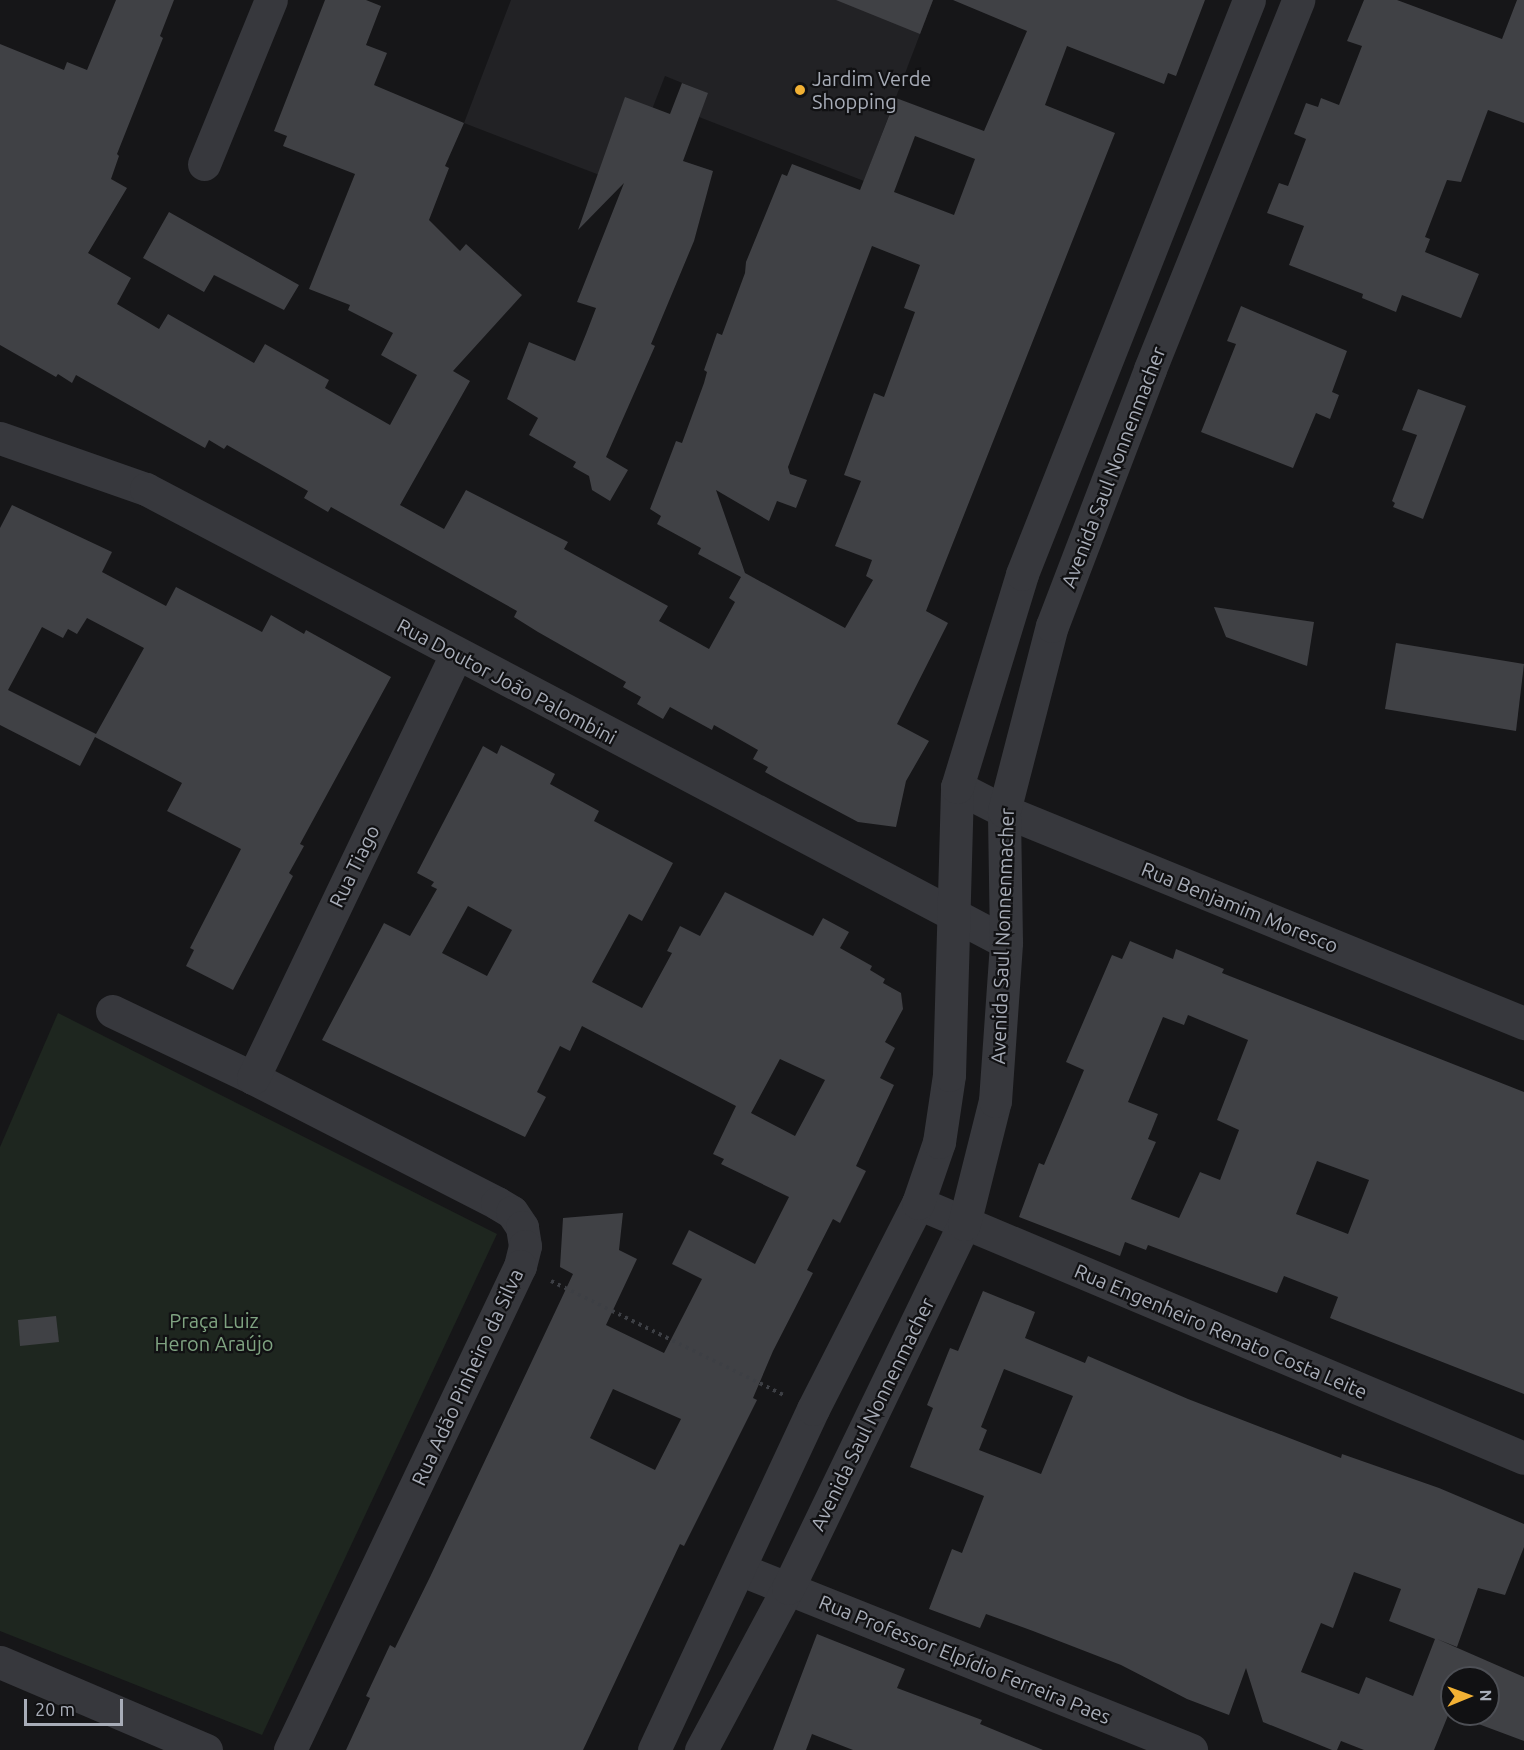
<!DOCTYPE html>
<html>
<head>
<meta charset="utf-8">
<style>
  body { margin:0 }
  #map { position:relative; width:1524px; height:1750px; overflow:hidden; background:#161618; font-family:Ubuntu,sans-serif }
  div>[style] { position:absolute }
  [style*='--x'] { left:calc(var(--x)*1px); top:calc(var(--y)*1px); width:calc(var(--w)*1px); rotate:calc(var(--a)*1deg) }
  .built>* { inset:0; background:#222225 }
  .green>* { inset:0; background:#1e261f }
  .building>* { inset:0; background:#404145 }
  .path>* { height:4px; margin-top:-2px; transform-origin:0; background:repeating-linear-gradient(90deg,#3d3f44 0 3px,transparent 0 7.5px) }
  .minor>* { height:33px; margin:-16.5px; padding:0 16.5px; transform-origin:16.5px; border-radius:16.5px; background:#37383d }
  .dots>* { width:16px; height:16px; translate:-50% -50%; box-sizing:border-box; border:3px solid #111113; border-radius:50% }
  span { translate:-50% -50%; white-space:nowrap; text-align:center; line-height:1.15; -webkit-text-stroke:4.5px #111113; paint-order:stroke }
  .poi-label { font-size:20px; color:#a8adb8 }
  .left { translate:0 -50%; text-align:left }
  .street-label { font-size:20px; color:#a8adb8 }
  .park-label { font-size:20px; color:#7fa381 }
  .north { position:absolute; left:1440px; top:1666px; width:60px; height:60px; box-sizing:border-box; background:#111113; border:2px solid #4d4f55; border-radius:50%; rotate:89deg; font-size:16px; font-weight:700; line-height:24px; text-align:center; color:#a8adb8 }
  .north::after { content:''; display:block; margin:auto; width:21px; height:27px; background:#f2b134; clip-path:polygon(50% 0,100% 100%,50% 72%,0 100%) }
  .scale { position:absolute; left:24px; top:1699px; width:99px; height:27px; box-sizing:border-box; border:3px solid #a8adb8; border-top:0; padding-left:8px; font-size:18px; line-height:21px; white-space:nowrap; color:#a8adb8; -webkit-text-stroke:4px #111113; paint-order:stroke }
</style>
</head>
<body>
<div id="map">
  <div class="built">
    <i style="clip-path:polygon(511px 0,933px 0,864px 181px,699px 117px,707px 93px,665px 76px,623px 184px,464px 123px)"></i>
  </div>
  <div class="green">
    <i style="clip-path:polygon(58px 1013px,497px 1234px,262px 1735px,0 1631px,0 1147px)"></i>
  </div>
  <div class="building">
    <i style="clip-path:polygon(evenodd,116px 0,174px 0,160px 36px,163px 38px,117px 154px,119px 156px,111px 179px,127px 188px,88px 253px,131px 278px,117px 304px,159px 329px,168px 314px,254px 363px,265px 344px,329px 380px,325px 388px,390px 425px,417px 375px,381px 355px,393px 333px,348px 310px,350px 305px,309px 289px,355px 174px,283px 146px,287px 136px,274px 131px,325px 0,366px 0,381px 6px,366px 45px,387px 53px,374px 85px,464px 123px,445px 166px,449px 168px,429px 220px,460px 251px,466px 244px,522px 295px,453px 371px,470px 381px,400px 505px,444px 529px,466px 490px,568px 542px,564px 549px,668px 606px,659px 621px,709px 649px,735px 602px,729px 598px,741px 577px,698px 554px,701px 548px,657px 524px,661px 516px,650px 509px,676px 441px,682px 443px,704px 383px,707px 372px,704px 370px,717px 333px,722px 335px,745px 273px,746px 262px,782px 174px,787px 176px,792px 164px,860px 190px,896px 98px,984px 131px,1027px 31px,953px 0,1205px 0,1176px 76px,1168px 73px,1164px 84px,1067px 46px,1045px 105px,1115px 133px,926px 611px,948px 623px,897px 724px,929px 741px,906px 781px,896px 827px,858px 822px,781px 781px,765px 772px,768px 767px,753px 759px,758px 750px,714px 725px,712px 730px,670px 707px,663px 719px,637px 704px,641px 697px,623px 687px,626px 682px,538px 632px,514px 617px,517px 611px,331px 507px,328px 512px,304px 498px,308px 491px,227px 445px,224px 449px,209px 440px,205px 448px,76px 375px,72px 383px,58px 374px,56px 377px,0 345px,0 44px,64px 70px,67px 62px,87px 70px,116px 0,915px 136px,975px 159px,954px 215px,894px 192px,915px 136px,116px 0,872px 246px,920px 265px,904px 308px,915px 312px,884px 397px,874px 393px,844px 475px,861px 481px,835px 546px,872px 560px,866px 576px,873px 580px,845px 628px,745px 573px,716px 490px,769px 521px,777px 501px,796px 508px,807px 480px,790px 474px,788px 467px,872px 246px)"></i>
    <i style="clip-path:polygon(836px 0,933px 0,920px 34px)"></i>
    <i style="clip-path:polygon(1364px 0,1397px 0,1502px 39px,1517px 0,1524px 0,1524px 123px,1488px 110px,1461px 182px,1447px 180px,1425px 237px,1430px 239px,1425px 252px,1479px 274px,1461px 318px,1402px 295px,1396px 312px,1362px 298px,1363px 294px,1289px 265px,1304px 226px,1267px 213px,1279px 183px,1288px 186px,1306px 139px,1294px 134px,1306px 103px,1318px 107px,1321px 98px,1339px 105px,1362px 46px,1347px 41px)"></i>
    <i style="clip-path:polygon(682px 83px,708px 93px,683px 161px,713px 171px,694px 241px,651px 344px,655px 346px,606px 457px,628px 470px,610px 501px,592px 490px,589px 476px,573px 467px,576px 462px,529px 435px,538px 418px,507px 399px,529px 342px,575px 361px,586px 334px,596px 308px,577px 302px,624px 183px,578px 230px,625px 97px,670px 114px)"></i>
    <i style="clip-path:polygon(169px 212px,299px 285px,284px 310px,214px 275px,204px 292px,143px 258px)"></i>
    <i style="clip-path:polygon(1241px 306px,1347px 351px,1332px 392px,1339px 395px,1330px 419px,1316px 413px,1293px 468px,1201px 432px,1236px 344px,1227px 341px)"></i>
    <i style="clip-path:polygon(1418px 389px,1466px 406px,1423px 519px,1393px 507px,1395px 503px,1392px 501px,1417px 435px,1402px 430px)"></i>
    <i style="clip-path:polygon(evenodd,12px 505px,112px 552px,102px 572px,166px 606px,176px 587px,262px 632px,271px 615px,304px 634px,306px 630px,391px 677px,300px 844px,304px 846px,289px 873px,293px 876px,233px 990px,186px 966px,194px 950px,190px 948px,241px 849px,167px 811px,182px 783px,95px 737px,80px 766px,0 725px,0 528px,12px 505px,87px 618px,144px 648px,96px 734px,8px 690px,42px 627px,63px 638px,68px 629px,77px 634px,87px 618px)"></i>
    <i style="clip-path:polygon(1214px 607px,1314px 622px,1307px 666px,1226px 637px)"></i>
    <i style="clip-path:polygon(1396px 643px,1524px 664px,1516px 731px,1385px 709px)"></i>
    <i style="clip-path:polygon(evenodd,501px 745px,555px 774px,550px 784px,599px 811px,594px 821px,673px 863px,642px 921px,629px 914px,592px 982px,642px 1008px,672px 953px,667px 951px,680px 926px,700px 936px,725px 892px,813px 936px,823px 918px,849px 932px,840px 948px,872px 966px,870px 970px,885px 979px,883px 983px,901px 993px,903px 1009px,885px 1042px,895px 1048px,880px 1078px,894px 1085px,856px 1166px,866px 1171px,840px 1223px,833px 1219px,807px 1270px,813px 1273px,773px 1351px,753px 1398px,757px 1400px,684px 1546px,680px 1544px,583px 1750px,346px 1750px,370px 1698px,366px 1696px,390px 1645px,395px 1648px,431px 1575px,573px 1274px,560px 1267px,563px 1218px,623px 1213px,619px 1250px,637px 1259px,606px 1325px,664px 1353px,702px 1279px,672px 1264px,689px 1230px,755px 1264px,789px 1197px,721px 1164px,724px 1159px,713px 1154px,736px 1106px,582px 1026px,570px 1051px,560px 1046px,537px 1092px,546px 1097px,525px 1137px,322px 1040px,384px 923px,410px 936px,437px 889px,431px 886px,434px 882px,417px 873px,483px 746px,497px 754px,501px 745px,468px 906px,512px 930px,487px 976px,442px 953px,468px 906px,501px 745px,780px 1059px,825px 1080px,795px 1136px,751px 1113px,780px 1059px,501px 745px,613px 1389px,681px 1419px,655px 1470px,590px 1438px,613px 1389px)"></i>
    <i style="clip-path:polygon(evenodd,1130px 941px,1173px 959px,1176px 949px,1224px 969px,1222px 973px,1524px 1092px,1524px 1394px,1330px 1318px,1338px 1297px,1284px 1276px,1277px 1293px,1148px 1245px,1146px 1250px,1125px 1242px,1120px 1256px,1019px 1217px,1039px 1163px,1044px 1165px,1084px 1070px,1066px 1062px,1112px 955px,1122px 959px,1130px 941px,1188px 1015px,1248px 1040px,1217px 1120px,1239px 1130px,1220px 1180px,1200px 1172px,1179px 1218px,1131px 1199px,1156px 1142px,1148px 1139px,1158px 1114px,1128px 1102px,1163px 1017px,1184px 1025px,1188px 1015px,1130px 941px,1317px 1161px,1369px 1180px,1348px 1234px,1296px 1214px,1317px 1161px)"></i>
    <i style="clip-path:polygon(evenodd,983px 1291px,1035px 1312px,1025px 1338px,1085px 1363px,1088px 1356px,1188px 1399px,1341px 1458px,1342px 1454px,1439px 1488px,1524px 1524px,1524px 1547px,1505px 1595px,1478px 1588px,1457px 1647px,1437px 1639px,1524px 1677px,1524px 1741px,1449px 1713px,1434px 1750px,1364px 1750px,1341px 1741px,1337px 1750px,1332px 1750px,1263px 1722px,1246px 1668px,1229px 1715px,1187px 1699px,1121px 1665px,1033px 1631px,986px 1614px,980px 1628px,929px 1609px,952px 1549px,962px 1553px,984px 1496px,910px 1467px,933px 1408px,927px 1405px,950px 1348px,958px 1351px,983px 1291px,1004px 1369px,1073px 1396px,1041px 1474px,979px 1450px,987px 1430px,981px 1427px,1004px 1369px,983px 1291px,1354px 1572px,1401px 1589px,1389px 1621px,1435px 1639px,1413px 1696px,1366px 1677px,1359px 1694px,1301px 1672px,1321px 1623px,1333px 1628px,1354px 1572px,983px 1291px,1452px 1678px,1488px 1678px,1488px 1714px,1452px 1714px,1452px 1678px)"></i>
    <i style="clip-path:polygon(56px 1316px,59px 1342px,20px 1346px,18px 1320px)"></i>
    <i style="clip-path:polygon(817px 1634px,905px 1669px,897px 1688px,982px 1720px,980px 1724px,1043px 1750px,853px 1750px,812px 1734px,806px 1750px,773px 1750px)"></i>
  </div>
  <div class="path">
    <i style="--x:551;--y:1281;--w:259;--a:26.1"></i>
  </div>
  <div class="minor">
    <i style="--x:204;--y:164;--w:177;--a:-67.8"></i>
    <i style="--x:0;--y:438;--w:155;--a:19.3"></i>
    <i style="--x:146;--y:489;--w:972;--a:27.78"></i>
    <i style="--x:957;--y:787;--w:53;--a:27.1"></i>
    <i style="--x:1004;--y:811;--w:562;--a:22.18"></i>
    <i style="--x:112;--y:1011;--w:156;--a:25.4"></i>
    <i style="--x:253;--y:1078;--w:274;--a:27.1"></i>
    <i style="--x:497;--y:1203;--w:17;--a:31"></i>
    <i style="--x:512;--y:1212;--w:18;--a:56"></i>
    <i style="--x:522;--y:1227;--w:19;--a:81"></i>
    <i style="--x:525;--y:1246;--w:21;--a:104"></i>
    <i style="--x:520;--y:1266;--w:536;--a:115.42"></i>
    <i style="--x:253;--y:1078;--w:469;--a:-64.4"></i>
    <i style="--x:918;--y:1203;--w:657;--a:22.82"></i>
    <i style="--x:739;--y:1569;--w:487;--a:21.8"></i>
    <i style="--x:0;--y:1662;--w:224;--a:23.1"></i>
    <i style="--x:654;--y:1750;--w:376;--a:-65"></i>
    <i style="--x:813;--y:1409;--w:231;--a:-63"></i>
    <i style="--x:918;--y:1203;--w:65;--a:-71"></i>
    <i style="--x:939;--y:1142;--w:68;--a:-81.5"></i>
    <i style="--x:949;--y:1075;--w:288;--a:-88.4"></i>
    <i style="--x:957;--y:787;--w:223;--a:-73"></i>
    <i style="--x:1022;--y:574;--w:617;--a:-68.42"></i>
    <i style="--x:701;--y:1750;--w:184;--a:-61.8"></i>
    <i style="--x:788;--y:1588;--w:404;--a:-64.2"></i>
    <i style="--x:964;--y:1224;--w:127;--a:-75.9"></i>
    <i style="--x:995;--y:1101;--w:159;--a:-86"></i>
    <i style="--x:1006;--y:942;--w:131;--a:-90.9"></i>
    <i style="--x:1004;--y:811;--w:191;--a:-75.5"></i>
    <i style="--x:1052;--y:626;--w:275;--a:-69.1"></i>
    <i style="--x:1150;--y:369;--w:398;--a:-68.1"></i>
  </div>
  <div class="dots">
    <i style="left:800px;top:90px;background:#f2b134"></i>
  </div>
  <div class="poi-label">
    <span class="left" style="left:812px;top:90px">Jardim Verde<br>Shopping</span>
  </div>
  <div class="street-label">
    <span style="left:1113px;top:467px;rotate:-69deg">Avenida Saul Nonnenmacher</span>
    <span style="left:507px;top:681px;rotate:28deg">Rua Doutor João Palombini</span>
    <span style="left:354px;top:866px;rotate:-64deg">Rua Tiago</span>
    <span style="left:1240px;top:907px;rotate:22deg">Rua Benjamim Moresco</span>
    <span style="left:1002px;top:936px;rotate:-88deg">Avenida Saul Nonnenmacher</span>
    <span style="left:1221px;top:1331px;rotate:23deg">Rua Engenheiro Renato Costa Leite</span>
    <span style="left:467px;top:1377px;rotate:-65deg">Rua Adão Pinheiro da Silva</span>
    <span style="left:872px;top:1414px;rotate:-64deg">Avenida Saul Nonnenmacher</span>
    <span style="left:965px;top:1659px;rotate:22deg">Rua Professor Elpídio Ferreira Paes</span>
  </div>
  <div class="park-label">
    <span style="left:214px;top:1332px">Praça Luiz<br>Heron Araújo</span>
  </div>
  <div class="north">N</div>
  <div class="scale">20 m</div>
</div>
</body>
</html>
